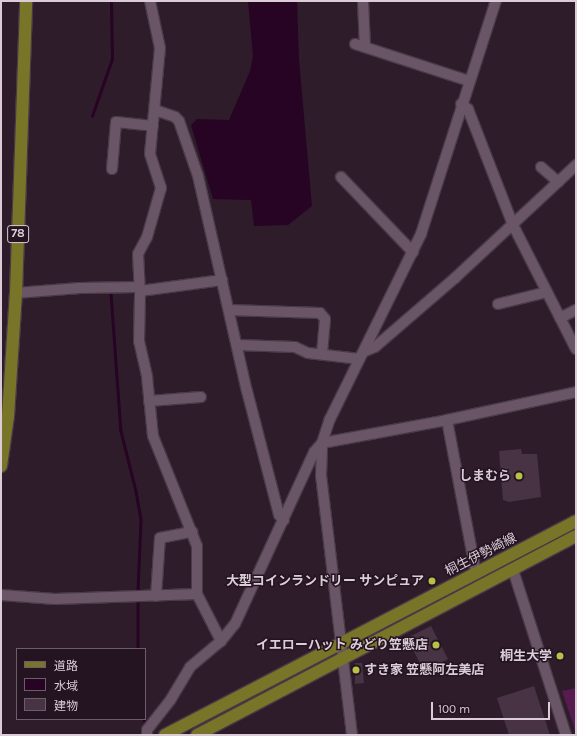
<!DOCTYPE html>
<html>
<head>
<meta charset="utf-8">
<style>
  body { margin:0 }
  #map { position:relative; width:577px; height:736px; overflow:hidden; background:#2e1c2b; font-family:Karla,"Noto Sans JP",sans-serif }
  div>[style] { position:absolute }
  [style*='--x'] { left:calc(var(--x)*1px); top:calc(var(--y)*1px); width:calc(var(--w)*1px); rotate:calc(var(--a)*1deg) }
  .green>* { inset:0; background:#561b4f }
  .water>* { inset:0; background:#270324 }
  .stream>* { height:2.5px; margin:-1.25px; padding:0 1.25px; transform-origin:1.25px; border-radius:1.25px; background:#270324 }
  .building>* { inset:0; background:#473343 }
  .roads { filter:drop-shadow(1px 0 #483a46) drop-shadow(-1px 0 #483a46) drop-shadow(0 1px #483a46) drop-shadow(0 -1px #483a46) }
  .minor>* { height:10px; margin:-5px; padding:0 5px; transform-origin:5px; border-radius:5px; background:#6a5567 }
  .major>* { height:12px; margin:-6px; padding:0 6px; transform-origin:6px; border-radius:6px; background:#787529 }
  .dots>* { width:11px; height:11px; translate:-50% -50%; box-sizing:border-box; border:2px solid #241321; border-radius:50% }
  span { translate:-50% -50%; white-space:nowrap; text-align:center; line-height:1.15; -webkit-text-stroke:3px #241321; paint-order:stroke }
  .shield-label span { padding:1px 3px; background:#241321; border:1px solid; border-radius:3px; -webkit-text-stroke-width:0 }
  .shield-label { font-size:12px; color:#dacdd7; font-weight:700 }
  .poi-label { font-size:13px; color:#dacdd7; font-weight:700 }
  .right { translate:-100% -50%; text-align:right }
  .left { translate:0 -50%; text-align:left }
  .street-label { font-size:13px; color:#dacdd7 }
  .frame { position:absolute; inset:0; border:2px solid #dacdd7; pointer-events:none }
  .legend { position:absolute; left:16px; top:648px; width:130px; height:72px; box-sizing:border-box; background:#241321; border:1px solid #6d5d6a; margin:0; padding:5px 7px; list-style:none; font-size:12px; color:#dacdd7 }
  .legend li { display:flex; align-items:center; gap:8px; height:20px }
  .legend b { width:20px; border:1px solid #6d5d6a }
  .scale { position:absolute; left:431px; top:702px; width:119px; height:18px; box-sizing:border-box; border:2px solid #dacdd7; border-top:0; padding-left:5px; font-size:12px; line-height:14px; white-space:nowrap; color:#dacdd7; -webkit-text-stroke:3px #241321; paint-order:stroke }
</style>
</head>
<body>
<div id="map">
  <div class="green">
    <i style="clip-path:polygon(576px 688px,576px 733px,562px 691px)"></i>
  </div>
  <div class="water">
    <i style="clip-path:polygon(248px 1px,297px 1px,299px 60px,312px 206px,288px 225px,254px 226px,251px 200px,213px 199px,191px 125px,197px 119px,229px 120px,250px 71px,253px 56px)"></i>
  </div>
  <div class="stream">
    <i style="--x:92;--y:116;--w:60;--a:-70.7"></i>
    <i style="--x:112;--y:59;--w:58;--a:-91"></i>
    <i style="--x:111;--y:293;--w:138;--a:85.9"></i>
    <i style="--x:121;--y:431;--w:62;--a:76"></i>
    <i style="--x:136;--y:491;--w:29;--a:80"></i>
    <i style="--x:141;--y:520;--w:73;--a:92.4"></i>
    <i style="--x:138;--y:600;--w:49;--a:90"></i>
    <i style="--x:144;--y:719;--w:1;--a:90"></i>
  </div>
  <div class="building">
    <i style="clip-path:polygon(521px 449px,522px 454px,537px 454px,541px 497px,509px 502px,503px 500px,499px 451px)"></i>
    <i style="clip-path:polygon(431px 626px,448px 659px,424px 671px,407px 638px)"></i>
    <i style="clip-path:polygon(355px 663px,362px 663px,364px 683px,355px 684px)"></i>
    <i style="clip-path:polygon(534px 686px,550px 735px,509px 735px,497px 698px)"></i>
  </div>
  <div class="roads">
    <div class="minor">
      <i style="--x:150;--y:1;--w:48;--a:78"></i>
      <i style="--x:160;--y:48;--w:106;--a:95.4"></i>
      <i style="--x:150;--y:154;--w:36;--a:72"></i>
      <i style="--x:161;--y:188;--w:51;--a:105.9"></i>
      <i style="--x:147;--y:237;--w:19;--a:118"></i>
      <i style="--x:138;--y:254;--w:40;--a:87.1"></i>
      <i style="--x:140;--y:294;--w:47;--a:91.2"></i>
      <i style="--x:139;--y:341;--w:37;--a:77"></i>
      <i style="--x:147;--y:377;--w:59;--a:84.2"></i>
      <i style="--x:153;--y:436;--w:118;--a:68.2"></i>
      <i style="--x:197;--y:546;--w:48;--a:90"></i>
      <i style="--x:197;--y:594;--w:53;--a:62.9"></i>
      <i style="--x:363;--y:1;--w:46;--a:87.5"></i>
      <i style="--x:355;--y:44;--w:120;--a:18"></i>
      <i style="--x:461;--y:104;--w:9;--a:36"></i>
      <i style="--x:468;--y:109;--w:124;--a:68.8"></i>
      <i style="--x:513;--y:225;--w:139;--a:63.1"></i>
      <i style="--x:155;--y:110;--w:21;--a:19"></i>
      <i style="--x:175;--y:117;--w:6;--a:45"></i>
      <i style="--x:179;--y:121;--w:58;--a:70.9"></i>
      <i style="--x:198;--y:176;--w:221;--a:77.2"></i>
      <i style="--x:247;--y:391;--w:128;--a:75.5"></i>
      <i style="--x:279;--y:515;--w:7;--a:45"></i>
      <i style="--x:541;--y:167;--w:23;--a:41"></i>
      <i style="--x:112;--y:169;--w:47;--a:-85.1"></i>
      <i style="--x:116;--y:122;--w:37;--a:6"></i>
      <i style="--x:341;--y:177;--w:104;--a:46.2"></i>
      <i style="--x:140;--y:291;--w:83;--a:-7.6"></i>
      <i style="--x:16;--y:293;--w:64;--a:-4.5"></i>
      <i style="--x:80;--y:288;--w:59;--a:-1"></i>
      <i style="--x:498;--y:304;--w:50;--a:-13.8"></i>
      <i style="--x:229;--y:310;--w:91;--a:1.9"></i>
      <i style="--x:320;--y:313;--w:8;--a:50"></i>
      <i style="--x:325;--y:319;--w:35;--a:95"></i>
      <i style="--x:560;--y:318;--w:18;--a:-27"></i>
      <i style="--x:237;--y:345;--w:58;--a:2"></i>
      <i style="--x:295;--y:347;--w:14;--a:25"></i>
      <i style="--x:308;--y:353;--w:52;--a:6.6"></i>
      <i style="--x:365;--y:351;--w:11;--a:-22"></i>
      <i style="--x:375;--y:347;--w:106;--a:-40.8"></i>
      <i style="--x:455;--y:278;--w:166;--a:-43"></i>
      <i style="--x:149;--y:401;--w:52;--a:-4.4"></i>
      <i style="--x:447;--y:420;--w:157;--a:79.3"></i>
      <i style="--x:513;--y:570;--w:173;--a:72.2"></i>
      <i style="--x:1;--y:595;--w:54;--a:4.2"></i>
      <i style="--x:55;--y:599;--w:142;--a:-2"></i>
      <i style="--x:156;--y:596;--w:58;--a:-86.1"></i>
      <i style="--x:160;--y:538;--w:33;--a:-11"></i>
      <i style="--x:147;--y:735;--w:5;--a:-90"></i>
      <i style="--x:147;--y:730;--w:39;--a:-52"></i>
      <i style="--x:171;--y:699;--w:37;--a:-59"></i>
      <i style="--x:190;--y:667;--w:40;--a:-40"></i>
      <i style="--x:221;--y:641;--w:22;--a:-51"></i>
      <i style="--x:235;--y:624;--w:189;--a:-65.3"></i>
      <i style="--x:314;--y:452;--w:12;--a:-48"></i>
      <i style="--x:322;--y:443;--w:127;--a:-10.4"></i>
      <i style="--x:447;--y:420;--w:132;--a:-12.2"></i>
      <i style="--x:352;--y:735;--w:261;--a:-96.8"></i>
      <i style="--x:321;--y:476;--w:33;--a:-88"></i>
      <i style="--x:322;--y:443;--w:25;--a:-72"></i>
      <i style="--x:330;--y:419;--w:206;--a:-63.8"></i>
      <i style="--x:421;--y:234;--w:245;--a:-72.2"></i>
    </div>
    <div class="major">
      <i style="--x:1;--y:466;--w:50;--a:-82"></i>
      <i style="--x:8;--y:416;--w:123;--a:-86.3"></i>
      <i style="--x:16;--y:293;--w:292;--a:-88"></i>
      <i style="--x:165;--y:735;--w:463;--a:-27.5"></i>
      <i style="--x:197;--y:735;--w:428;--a:-27.7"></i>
    </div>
  </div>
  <div class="dots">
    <i style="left:519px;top:476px;background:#b7c148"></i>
    <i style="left:432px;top:581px;background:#b7c148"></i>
    <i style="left:436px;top:645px;background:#b7c148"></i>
    <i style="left:560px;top:656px;background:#b7c148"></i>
    <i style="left:356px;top:670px;background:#b7c148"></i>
  </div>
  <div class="shield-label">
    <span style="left:18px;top:234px">78</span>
  </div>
  <div class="poi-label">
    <span class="right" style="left:511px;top:476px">しまむら</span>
    <span class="right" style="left:424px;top:581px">大型コインランドリー サンピュア</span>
    <span class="right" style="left:428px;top:645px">イエローハット みどり笠懸店</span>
    <span class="right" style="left:552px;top:656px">桐生大学</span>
    <span class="left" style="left:364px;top:670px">すき家 笠懸阿左美店</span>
  </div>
  <div class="street-label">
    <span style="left:481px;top:555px;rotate:-27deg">桐生伊勢崎線</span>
  </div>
  <div class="frame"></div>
  <ul class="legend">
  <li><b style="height:5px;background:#787529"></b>道路</li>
  <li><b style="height:11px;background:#270324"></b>水域</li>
  <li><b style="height:11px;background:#473343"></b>建物</li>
  </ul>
  <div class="scale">100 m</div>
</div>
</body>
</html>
